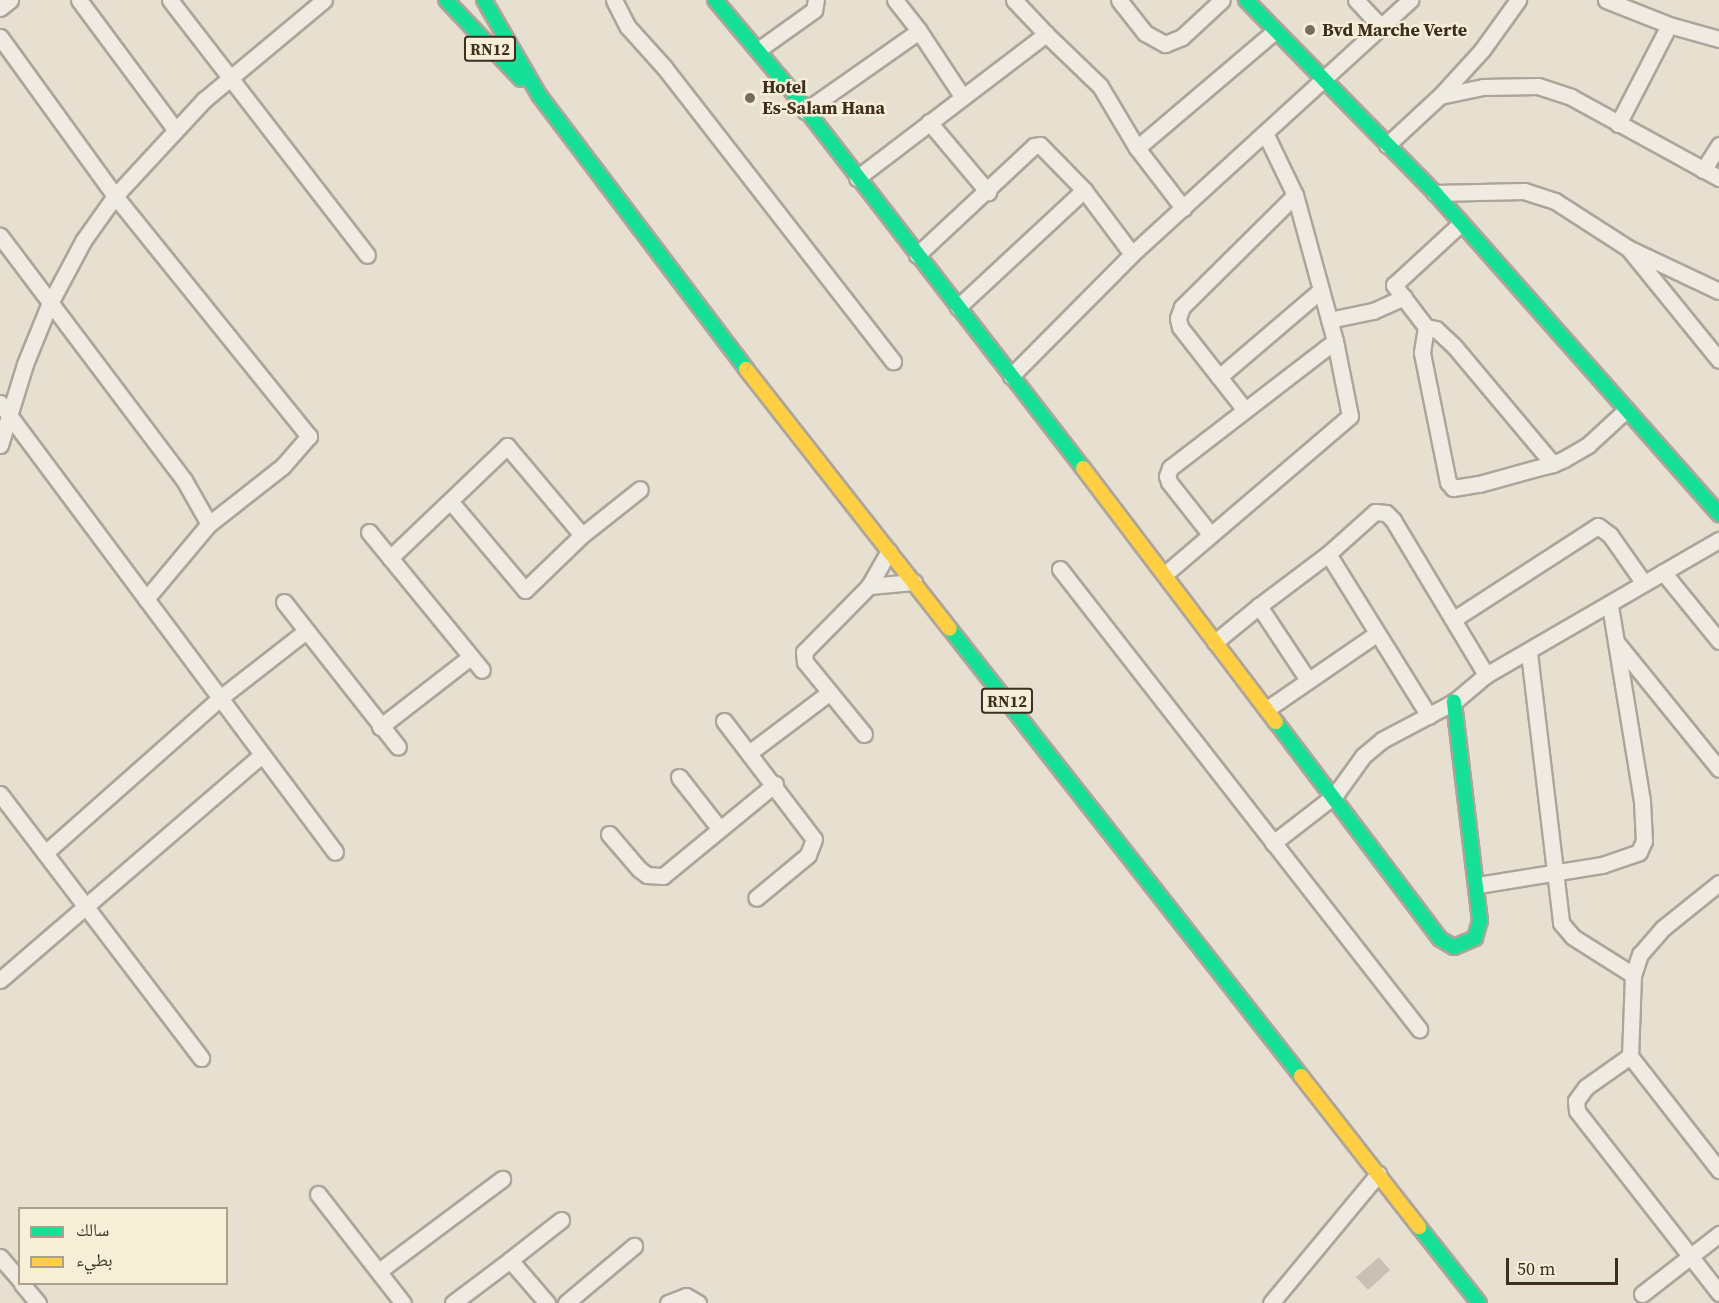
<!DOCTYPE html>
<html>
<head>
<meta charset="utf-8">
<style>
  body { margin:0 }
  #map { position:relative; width:1719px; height:1303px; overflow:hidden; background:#e7e0d1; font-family:"Source Serif 4","Noto Naskh Arabic",serif }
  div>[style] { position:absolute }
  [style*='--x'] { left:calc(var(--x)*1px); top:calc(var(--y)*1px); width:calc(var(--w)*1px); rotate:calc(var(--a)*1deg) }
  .building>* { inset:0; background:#cbbfb2 }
  .roads { filter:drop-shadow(2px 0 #ada599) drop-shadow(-2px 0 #ada599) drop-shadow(0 2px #ada599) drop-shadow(0 -2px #ada599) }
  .street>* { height:15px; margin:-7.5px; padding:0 7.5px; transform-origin:7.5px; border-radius:7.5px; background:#efebe3 }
  .fast>* { height:14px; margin:-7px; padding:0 7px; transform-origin:7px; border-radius:7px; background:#16e098 }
  .slow>* { height:14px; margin:-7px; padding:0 7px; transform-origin:7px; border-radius:7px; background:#ffcf43 }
  .dots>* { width:16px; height:16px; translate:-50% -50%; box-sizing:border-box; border:3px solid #f7eed8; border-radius:50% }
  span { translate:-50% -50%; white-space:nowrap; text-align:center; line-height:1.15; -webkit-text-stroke:5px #f7eed8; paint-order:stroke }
  .shield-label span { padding:2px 4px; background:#f7eed8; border:2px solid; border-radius:4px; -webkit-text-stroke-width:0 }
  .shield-label { font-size:16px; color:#3d2e20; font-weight:700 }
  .poi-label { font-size:18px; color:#3d2e20; font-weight:700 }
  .left { translate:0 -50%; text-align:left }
  .legend { position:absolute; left:18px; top:1207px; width:210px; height:78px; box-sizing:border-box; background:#f7eed8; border:2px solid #ada18e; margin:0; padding:8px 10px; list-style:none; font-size:18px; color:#3d2e20 }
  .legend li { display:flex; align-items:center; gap:12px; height:30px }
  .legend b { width:30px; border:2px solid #ada18e }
  .scale { position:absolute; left:1506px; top:1258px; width:112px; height:27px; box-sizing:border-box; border:3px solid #3d2e20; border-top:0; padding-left:8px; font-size:18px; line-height:21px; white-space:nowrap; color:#3d2e20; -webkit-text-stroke:4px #f7eed8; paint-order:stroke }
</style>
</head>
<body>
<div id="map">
  <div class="building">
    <i style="clip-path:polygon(1379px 1257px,1390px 1270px,1368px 1290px,1356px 1277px)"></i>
  </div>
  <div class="roads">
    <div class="street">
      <i style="--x:79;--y:0;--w:159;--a:53.4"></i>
      <i style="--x:170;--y:0;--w:322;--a:52.3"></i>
      <i style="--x:614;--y:0;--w:30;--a:63"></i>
      <i style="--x:628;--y:27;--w:54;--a:48"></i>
      <i style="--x:664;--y:67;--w:373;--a:52.1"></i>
      <i style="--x:895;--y:0;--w:39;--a:52"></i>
      <i style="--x:1014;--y:0;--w:47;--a:46.7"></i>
      <i style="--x:1119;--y:0;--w:42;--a:51.8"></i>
      <i style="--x:1145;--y:33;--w:23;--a:29"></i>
      <i style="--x:1165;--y:44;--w:18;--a:-22"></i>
      <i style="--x:1182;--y:37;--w:54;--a:-42.8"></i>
      <i style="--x:1356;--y:0;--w:35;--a:47"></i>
      <i style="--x:1606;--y:0;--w:68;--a:21.6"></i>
      <i style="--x:0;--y:8;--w:13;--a:-39"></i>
      <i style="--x:0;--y:37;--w:196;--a:54.1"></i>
      <i style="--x:115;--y:196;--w:309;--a:51.1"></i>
      <i style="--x:309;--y:436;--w:40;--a:131"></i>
      <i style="--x:283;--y:466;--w:94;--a:141.9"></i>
      <i style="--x:209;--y:524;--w:51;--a:-119.6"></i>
      <i style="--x:184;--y:480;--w:306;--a:-127"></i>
      <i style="--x:758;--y:50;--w:69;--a:-35.5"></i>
      <i style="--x:814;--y:10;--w:10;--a:-79"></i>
      <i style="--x:1440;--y:96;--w:62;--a:-47.6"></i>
      <i style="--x:1482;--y:50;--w:62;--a:-54.2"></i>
      <i style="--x:805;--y:111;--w:139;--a:-35.1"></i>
      <i style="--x:919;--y:31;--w:78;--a:56.5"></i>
      <i style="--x:929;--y:122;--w:92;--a:49.9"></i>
      <i style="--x:1618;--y:124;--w:111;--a:-62.7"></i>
      <i style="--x:1669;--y:25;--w:52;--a:15.6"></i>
      <i style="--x:1387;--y:145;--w:72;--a:-42.8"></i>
      <i style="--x:1440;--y:96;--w:44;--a:-11.8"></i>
      <i style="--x:1483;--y:87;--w:55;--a:-1"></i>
      <i style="--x:1538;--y:86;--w:35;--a:18"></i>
      <i style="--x:1571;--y:97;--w:169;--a:28.7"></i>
      <i style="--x:1137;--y:148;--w:180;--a:-40.3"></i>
      <i style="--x:1703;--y:170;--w:30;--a:-57"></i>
      <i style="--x:857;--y:178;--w:238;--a:-37.3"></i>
      <i style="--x:1046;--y:34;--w:75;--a:43.9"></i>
      <i style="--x:1100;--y:86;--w:72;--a:59.2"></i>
      <i style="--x:1137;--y:148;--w:76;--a:52.5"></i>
      <i style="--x:1435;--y:193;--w:89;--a:-1.3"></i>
      <i style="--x:1524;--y:191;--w:33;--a:18"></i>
      <i style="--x:1555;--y:201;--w:87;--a:32.8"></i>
      <i style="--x:1628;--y:248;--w:144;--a:50.9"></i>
      <i style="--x:1630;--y:249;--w:98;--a:25.3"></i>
      <i style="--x:917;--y:255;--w:160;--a:-43"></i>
      <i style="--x:1034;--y:146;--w:6;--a:-9"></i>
      <i style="--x:1040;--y:145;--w:63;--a:45.6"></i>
      <i style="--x:1084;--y:190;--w:80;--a:53.1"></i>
      <i style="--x:958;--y:307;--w:172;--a:-42.9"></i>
      <i style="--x:1329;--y:320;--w:45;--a:-11.6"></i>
      <i style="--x:1373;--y:311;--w:34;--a:-24"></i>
      <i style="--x:1426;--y:327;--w:53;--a:-127.3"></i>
      <i style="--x:1394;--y:285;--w:90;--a:-42.7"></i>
      <i style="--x:1011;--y:376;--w:172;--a:-45.2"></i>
      <i style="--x:1132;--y:254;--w:377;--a:-42.4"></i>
      <i style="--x:1219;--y:377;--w:134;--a:-40.5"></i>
      <i style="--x:0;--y:403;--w:560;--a:53.27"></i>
      <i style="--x:1245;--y:410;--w:105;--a:-128.1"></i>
      <i style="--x:1180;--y:327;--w:9;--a:-103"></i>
      <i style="--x:1178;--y:318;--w:12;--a:-70"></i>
      <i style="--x:1182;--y:307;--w:159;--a:-44.7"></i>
      <i style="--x:1295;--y:195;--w:69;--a:-115.8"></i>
      <i style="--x:0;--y:445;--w:85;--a:-72.8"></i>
      <i style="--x:25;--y:364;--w:64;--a:-67.9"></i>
      <i style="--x:49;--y:305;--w:72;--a:-62"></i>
      <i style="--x:83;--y:241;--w:55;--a:-54.6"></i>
      <i style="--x:115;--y:196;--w:131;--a:-47.2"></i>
      <i style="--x:204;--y:100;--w:156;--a:-39.8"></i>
      <i style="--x:1553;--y:464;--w:154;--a:-130"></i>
      <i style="--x:1454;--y:346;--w:25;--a:-137"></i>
      <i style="--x:1436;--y:329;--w:10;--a:-169"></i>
      <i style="--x:1426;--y:327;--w:26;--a:99"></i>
      <i style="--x:1422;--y:353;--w:132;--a:78.6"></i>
      <i style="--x:1448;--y:482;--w:8;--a:50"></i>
      <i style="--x:1453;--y:488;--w:26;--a:-9"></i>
      <i style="--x:1479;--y:484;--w:60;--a:-15.4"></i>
      <i style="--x:1537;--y:468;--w:16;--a:-14"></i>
      <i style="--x:1553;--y:464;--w:12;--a:-24"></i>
      <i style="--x:1564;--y:459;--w:28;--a:-30"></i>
      <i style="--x:1588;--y:445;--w:52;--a:-42.6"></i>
      <i style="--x:451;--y:502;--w:115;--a:49.9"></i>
      <i style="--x:525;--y:590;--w:78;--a:-44"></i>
      <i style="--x:581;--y:536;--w:75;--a:-38.5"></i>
      <i style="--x:369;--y:532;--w:178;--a:50.7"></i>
      <i style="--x:1210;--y:534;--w:66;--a:-128.3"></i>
      <i style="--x:1169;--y:482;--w:6;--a:-108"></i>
      <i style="--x:1167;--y:476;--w:9;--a:-69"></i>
      <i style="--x:1170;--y:468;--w:208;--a:-37.6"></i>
      <i style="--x:390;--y:558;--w:162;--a:-43.7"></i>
      <i style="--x:507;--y:446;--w:116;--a:49.9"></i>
      <i style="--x:1060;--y:569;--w:584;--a:52.03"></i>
      <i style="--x:1663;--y:572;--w:89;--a:50.9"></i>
      <i style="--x:1165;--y:574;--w:243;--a:-40.5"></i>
      <i style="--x:1350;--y:416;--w:76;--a:-101.3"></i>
      <i style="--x:1335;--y:341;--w:151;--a:-105.3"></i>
      <i style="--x:869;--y:586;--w:45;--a:-5.1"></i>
      <i style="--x:146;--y:599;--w:98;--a:-50"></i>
      <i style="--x:284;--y:602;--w:184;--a:51.8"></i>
      <i style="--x:1454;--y:619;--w:171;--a:-32.9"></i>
      <i style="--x:1598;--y:526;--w:15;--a:37"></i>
      <i style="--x:1610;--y:535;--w:57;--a:54.9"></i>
      <i style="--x:1215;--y:642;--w:57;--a:-39.3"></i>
      <i style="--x:1617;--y:643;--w:162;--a:51"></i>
      <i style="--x:1529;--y:653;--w:272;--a:83.2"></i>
      <i style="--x:1561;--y:923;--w:18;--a:49"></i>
      <i style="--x:1573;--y:937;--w:71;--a:32.3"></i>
      <i style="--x:1308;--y:680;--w:89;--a:-123.5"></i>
      <i style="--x:1259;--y:606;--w:86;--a:-37"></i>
      <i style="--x:1267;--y:709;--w:132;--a:-34.5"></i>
      <i style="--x:1429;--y:716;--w:191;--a:-121.9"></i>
      <i style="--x:1328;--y:554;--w:63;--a:-41.8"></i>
      <i style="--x:1375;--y:512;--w:11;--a:5"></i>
      <i style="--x:1386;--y:513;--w:10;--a:45"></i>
      <i style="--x:1393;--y:520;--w:181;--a:59"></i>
      <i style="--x:724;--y:721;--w:148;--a:52.7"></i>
      <i style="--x:814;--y:839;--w:17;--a:111"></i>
      <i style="--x:808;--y:855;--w:67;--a:140.4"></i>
      <i style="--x:380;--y:727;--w:113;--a:-37.8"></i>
      <i style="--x:864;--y:734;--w:93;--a:-129.3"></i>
      <i style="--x:805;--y:662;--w:10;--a:-96"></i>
      <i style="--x:804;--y:652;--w:93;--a:-45.4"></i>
      <i style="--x:869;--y:586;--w:40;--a:-60.3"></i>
      <i style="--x:749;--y:753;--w:101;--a:-37"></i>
      <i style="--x:679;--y:777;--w:65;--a:51.9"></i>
      <i style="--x:0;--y:794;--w:332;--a:52.7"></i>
      <i style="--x:609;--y:834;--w:46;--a:49.4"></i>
      <i style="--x:639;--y:869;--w:10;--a:37"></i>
      <i style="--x:647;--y:875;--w:16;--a:4"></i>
      <i style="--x:663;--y:876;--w:145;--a:-39.4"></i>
      <i style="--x:1273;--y:843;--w:78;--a:-37.7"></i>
      <i style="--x:1335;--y:795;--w:48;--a:-54.3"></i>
      <i style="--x:1363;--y:756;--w:25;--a:-40"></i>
      <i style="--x:1382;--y:740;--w:81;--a:-27.8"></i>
      <i style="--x:1454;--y:702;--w:42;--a:-40.2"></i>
      <i style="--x:1486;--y:675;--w:269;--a:-30.1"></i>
      <i style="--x:45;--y:853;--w:234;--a:-41.5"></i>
      <i style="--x:220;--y:698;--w:109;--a:-37.9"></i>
      <i style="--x:1719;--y:883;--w:72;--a:141.2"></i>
      <i style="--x:1663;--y:928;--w:35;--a:131"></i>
      <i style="--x:1640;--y:954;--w:22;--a:108"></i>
      <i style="--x:1633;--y:975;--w:81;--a:92.1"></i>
      <i style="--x:1630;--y:1056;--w:54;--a:144.8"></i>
      <i style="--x:1586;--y:1087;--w:17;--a:126"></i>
      <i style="--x:1576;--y:1101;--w:10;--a:84"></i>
      <i style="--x:1577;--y:1111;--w:231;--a:52"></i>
      <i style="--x:1478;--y:885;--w:126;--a:-9.2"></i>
      <i style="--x:1602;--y:865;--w:39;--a:-19"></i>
      <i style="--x:1639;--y:852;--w:12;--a:-66"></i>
      <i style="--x:1644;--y:841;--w:40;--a:-92.9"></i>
      <i style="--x:1642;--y:801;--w:198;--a:-99.3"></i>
      <i style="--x:0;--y:980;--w:345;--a:-40.7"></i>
      <i style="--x:1630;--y:1056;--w:145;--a:52"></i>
      <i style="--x:318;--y:1194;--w:138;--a:52.1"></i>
      <i style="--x:0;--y:1257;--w:30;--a:49"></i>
      <i style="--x:510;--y:1260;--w:65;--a:-38.1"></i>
      <i style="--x:379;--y:1271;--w:154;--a:-36.8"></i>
      <i style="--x:22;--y:1284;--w:25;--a:50"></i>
      <i style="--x:1642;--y:1294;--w:98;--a:-37.9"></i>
      <i style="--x:453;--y:1303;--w:71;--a:-37"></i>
      <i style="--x:510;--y:1260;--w:57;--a:49.3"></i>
      <i style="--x:566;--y:1303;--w:89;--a:-40"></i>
      <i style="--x:668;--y:1303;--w:19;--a:-21"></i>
      <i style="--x:686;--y:1296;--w:14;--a:30"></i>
      <i style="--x:1271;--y:1303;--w:168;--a:-50.3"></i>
    </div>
    <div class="fast">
      <i style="--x:446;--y:0;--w:109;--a:46.5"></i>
      <i style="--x:484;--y:0;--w:110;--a:59.9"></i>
      <i style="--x:539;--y:95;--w:343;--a:52.9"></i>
      <i style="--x:715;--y:0;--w:116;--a:49.9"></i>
      <i style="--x:790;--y:89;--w:479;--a:52.3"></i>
      <i style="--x:1246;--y:0;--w:270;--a:45.6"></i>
      <i style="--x:1435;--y:193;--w:429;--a:48.5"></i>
      <i style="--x:950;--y:629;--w:568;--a:51.86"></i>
      <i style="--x:1276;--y:722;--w:272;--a:52.9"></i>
      <i style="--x:1440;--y:939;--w:16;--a:30"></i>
      <i style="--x:1454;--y:947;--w:23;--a:-23"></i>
      <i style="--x:1475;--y:938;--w:18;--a:-74"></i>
      <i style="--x:1480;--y:921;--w:221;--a:-96.8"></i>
      <i style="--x:1419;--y:1227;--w:97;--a:51.7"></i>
    </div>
    <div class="slow">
      <i style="--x:746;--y:369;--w:330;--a:51.9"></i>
      <i style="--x:1083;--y:468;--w:319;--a:52.8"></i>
      <i style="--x:1301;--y:1076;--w:192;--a:52"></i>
    </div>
  </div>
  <div class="dots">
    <i style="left:1310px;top:30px;background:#786c5e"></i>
    <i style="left:750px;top:98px;background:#786c5e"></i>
  </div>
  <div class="shield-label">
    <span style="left:490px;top:49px">RN12</span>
    <span style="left:1007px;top:701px">RN12</span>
  </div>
  <div class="poi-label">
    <span class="left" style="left:1322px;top:30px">Bvd Marche Verte</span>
    <span class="left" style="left:762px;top:98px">Hotel<br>Es-Salam Hana</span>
  </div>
  <ul class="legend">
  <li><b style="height:8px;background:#16e098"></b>سالك</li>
  <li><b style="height:8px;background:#ffcf43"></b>بطيء</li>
  </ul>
  <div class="scale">50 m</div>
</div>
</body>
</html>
